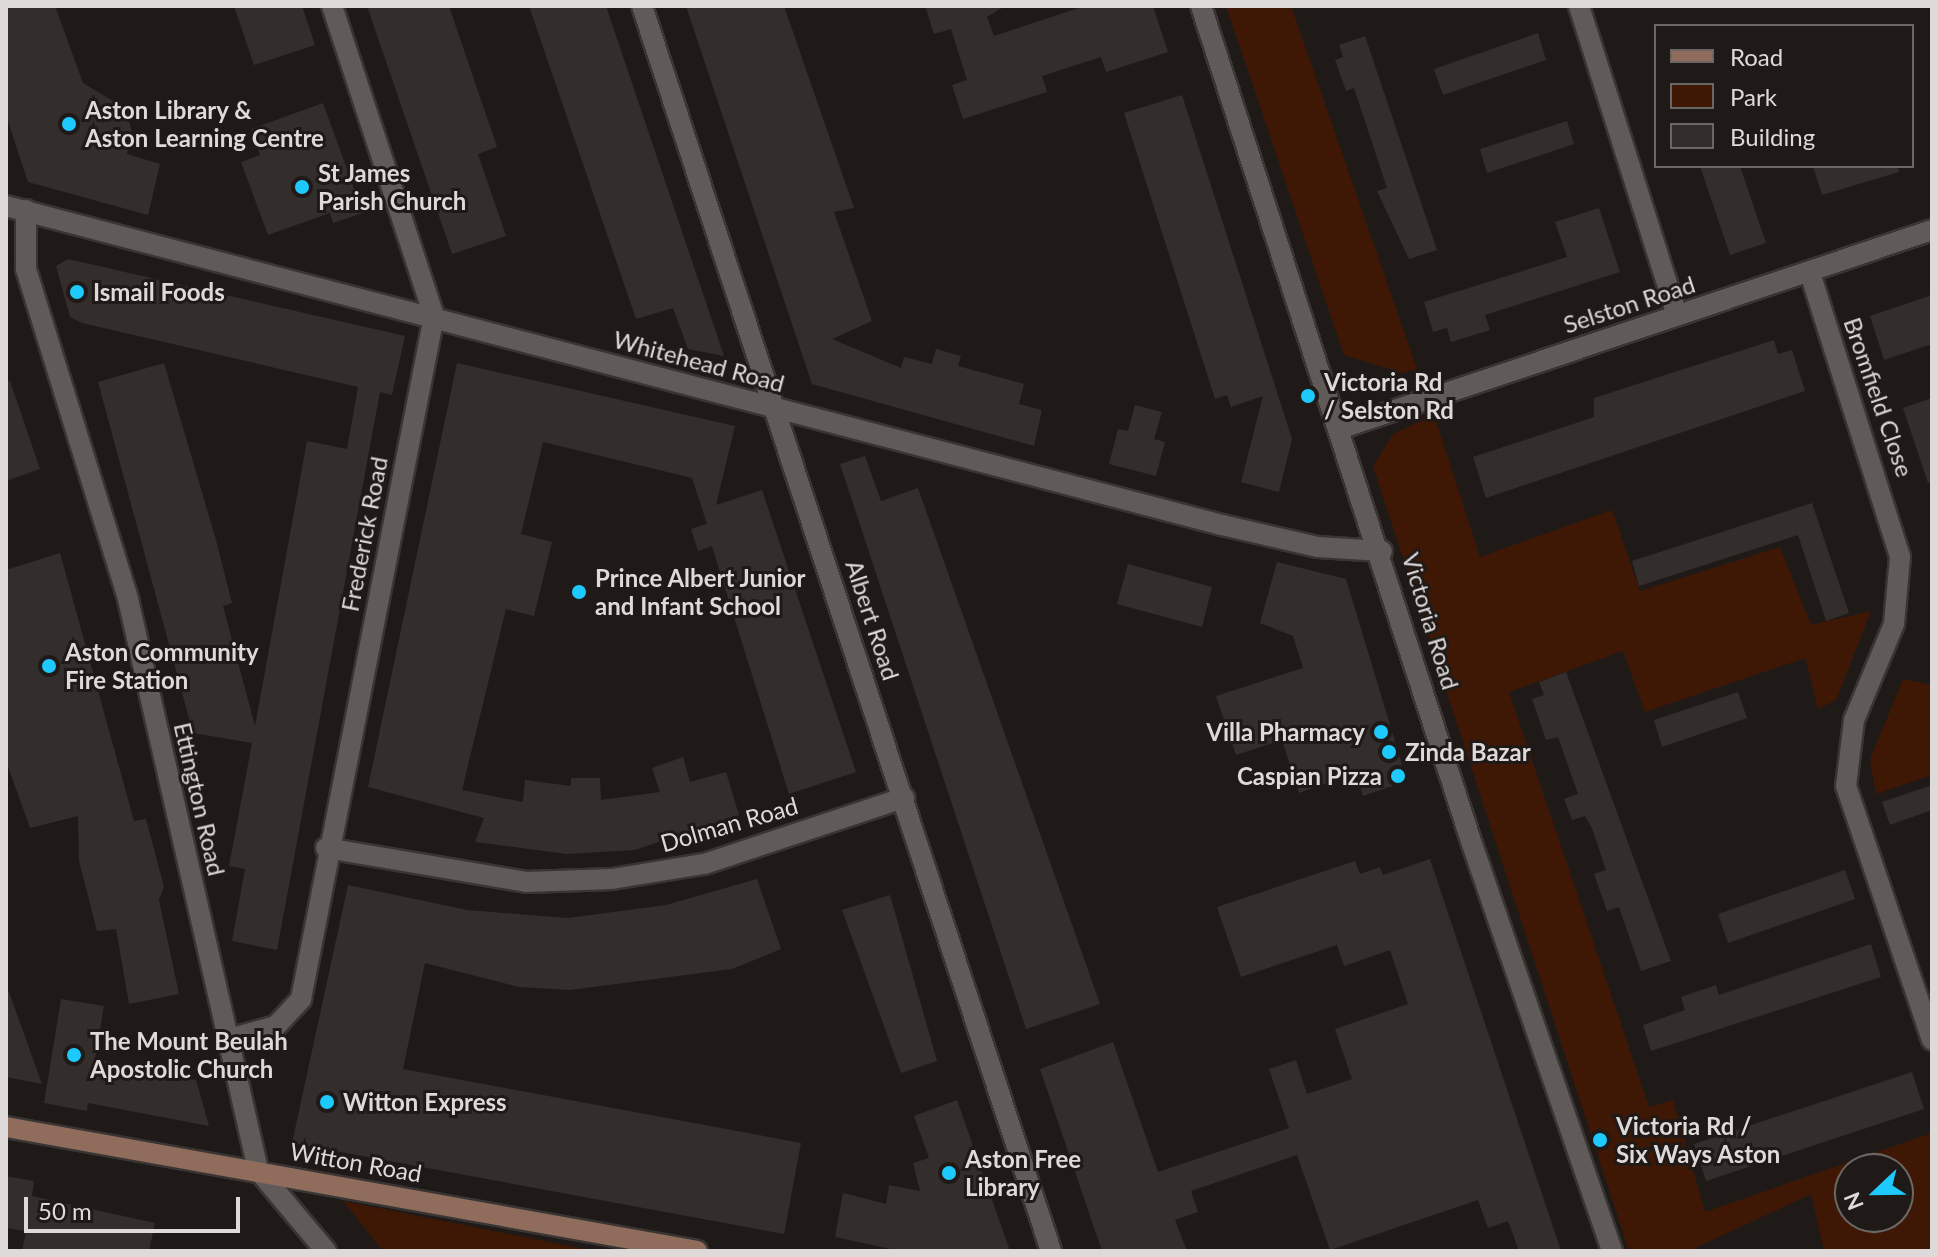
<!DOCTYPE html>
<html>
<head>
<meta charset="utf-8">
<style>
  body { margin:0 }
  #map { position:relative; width:1938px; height:1257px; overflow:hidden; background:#1f1a18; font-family:Lato,sans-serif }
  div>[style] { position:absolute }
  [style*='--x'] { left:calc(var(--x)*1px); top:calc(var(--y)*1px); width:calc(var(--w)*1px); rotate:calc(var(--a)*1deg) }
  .green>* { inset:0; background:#3f1805 }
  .building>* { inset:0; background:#332e2b }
  .roads { filter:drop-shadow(2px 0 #383533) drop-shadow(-2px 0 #383533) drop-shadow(0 2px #383533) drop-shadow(0 -2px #383533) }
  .minor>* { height:20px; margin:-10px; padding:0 10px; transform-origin:10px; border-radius:10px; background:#605a58 }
  .tertiary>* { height:20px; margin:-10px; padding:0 10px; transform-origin:10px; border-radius:10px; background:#605a58 }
  .secondary>* { height:20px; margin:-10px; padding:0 10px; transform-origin:10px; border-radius:10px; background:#8f6c5c }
  .dots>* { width:22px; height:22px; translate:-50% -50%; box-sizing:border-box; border:4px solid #1f1a18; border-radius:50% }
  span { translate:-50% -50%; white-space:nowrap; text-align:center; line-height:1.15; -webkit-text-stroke:6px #1f1a18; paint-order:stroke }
  .poi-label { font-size:24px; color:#dedad9; font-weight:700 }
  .left { translate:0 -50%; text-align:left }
  .right { translate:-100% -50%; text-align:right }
  .street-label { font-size:24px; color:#dedad9 }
  .frame { position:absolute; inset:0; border:8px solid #dedad9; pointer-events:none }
  .legend { position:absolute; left:1654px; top:24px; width:260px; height:144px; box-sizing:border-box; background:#1f1a18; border:2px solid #6b6765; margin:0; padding:10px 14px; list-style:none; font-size:24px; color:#dedad9 }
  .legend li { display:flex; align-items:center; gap:16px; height:40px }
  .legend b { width:40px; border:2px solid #6b6765 }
  .north { position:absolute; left:1834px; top:1153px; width:80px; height:80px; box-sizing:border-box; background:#1f1a18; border:2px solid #6b6765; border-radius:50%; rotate:248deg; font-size:22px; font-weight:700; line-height:32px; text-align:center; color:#dedad9 }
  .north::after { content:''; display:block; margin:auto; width:28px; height:36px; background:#1ec9fd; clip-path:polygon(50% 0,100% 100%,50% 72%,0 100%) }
  .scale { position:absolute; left:24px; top:1197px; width:216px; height:36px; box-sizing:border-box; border:4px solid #dedad9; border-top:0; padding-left:10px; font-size:24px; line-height:28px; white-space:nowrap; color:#dedad9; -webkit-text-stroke:6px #1f1a18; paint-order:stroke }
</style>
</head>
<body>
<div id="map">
  <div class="green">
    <i style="clip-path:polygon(1226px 6px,1291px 6px,1417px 369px,1402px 373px,1344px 355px)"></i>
    <i style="clip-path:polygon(evenodd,1434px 415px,1480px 557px,1612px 510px,1640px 591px,1780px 547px,1811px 625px,1871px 611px,1836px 700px,1818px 709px,1805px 658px,1645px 712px,1623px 651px,1509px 692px,1649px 1107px,1673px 1100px,1705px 1212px,1932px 1133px,1932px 1251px,1824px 1251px,1811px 1194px,1689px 1251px,1629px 1251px,1373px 466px,1393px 434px,1434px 415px,1898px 1169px,1898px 1217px,1850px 1217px,1850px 1169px,1898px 1169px)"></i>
    <i style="clip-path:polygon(1903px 679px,1932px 685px,1932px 775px,1876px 794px,1870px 760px)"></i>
    <i style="clip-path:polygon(343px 1201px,595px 1251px,383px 1251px)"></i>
  </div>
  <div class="building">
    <i style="clip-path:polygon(6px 6px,55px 6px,83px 83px,126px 109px,132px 132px,127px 154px,160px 164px,148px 215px,28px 182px,6px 115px)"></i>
    <i style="clip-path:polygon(234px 6px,302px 6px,315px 45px,254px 65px)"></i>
    <i style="clip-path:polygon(367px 6px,449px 6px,497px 147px,478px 154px,506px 236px,452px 254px)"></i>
    <i style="clip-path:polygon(529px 6px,606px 6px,724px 356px,688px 349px,673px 308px,636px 319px)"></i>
    <i style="clip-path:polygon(686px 6px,784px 6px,854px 208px,834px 212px,872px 321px,832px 339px,901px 368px,904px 357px,932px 364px,936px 349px,961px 356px,958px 366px,1024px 384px,1019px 404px,1042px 410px,1034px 446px,812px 384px)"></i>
    <i style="clip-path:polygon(925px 6px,1005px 6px,987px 17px,994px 36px,1085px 6px,1153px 6px,1168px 52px,1106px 72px,1101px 57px,1042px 76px,1047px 92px,963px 119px,952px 85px,967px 80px,951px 29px,934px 34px)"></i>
    <i style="clip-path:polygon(1538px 33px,1546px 60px,1443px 95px,1434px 69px)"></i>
    <i style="clip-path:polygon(1365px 36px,1437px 250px,1409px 259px,1377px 191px,1387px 188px,1354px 88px,1346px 91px,1335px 60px,1343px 57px,1339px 45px)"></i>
    <i style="clip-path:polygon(1182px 95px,1292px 439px,1279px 492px,1241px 482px,1263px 396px,1231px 407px,1227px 395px,1215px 399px,1124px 113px)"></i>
    <i style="clip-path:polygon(323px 103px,363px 213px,333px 223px,330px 213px,268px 235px,241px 162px,260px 155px,251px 129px)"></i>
    <i style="clip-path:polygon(1567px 121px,1574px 144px,1487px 173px,1480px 149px)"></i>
    <i style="clip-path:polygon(1700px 166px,1740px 166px,1766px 243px,1730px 255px)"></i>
    <i style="clip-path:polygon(1813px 166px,1898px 166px,1899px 172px,1822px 195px)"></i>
    <i style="clip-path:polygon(1599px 208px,1620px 272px,1485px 315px,1490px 330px,1451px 342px,1447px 328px,1433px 332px,1424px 302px,1567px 257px,1555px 222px)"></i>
    <i style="clip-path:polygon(68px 259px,405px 336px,392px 395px,380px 392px,277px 950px,232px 941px,245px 869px,229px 866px,252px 743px,193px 733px,98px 382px,164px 363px,216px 540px,232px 603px,223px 606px,255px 726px,307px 441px,347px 449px,358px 387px,82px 323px,70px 317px,56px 266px)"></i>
    <i style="clip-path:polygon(1932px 295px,1932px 344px,1884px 360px,1870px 316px)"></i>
    <i style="clip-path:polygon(1774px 340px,1778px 354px,1792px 350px,1805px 391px,1486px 498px,1473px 457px,1594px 417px,1594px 398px)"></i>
    <i style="clip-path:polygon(457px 363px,735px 426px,716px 505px,762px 490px,856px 772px,789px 794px,712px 546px,698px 551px,691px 529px,707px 524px,692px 478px,543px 442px,521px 534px,552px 542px,534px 616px,506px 609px,462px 790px,523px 802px,525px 780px,571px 786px,571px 778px,600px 778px,601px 800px,660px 792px,652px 768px,683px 757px,690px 782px,726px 772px,739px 815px,635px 850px,567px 854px,475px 842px,484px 818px,368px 787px)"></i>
    <i style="clip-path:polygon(10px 381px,40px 469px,6px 481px,6px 382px)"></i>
    <i style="clip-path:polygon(1932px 398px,1932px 482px,1928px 483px,1903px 408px)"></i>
    <i style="clip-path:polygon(1135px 405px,1162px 412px,1154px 439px,1165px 442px,1156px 476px,1109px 464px,1118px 429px,1128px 431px)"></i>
    <i style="clip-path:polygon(865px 456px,881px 501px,918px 488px,1100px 1004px,1026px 1029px,840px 464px)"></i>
    <i style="clip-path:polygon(1812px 503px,1849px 613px,1826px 621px,1798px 535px,1639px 586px,1632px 561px)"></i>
    <i style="clip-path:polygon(60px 553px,134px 821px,146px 819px,164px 887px,159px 900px,179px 994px,129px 1004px,116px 929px,97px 931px,79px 861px,78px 816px,30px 828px,6px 761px,6px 570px)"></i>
    <i style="clip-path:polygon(1277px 562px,1346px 579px,1407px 781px,1363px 796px,1356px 773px,1299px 793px,1282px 740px,1236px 755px,1216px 696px,1303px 668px,1293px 636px,1260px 623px)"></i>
    <i style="clip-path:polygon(1128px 564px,1212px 587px,1202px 627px,1117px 604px)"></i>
    <i style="clip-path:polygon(1566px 672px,1671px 961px,1641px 971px,1619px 907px,1607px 911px,1594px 874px,1606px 870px,1592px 828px,1585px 816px,1572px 820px,1564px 799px,1578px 794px,1558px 737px,1546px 740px,1532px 699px,1544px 695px,1539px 682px)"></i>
    <i style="clip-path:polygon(1738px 692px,1747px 718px,1662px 747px,1654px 720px)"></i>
    <i style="clip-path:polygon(1932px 785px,1932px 810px,1890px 825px,1882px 802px)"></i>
    <i style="clip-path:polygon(1430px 859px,1561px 1251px,1519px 1251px,1508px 1221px,1488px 1228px,1478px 1200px,1330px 1250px,1297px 1155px,1191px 1191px,1198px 1212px,1175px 1220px,1187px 1251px,1102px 1251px,1040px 1069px,1113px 1042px,1158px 1172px,1289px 1128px,1269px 1069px,1296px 1060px,1307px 1094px,1352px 1079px,1335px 1029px,1408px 1004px,1390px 950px,1344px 966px,1337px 945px,1241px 977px,1217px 907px,1355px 861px,1360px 874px,1380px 867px,1383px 875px)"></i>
    <i style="clip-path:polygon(1845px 870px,1855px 899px,1728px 943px,1718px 914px)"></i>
    <i style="clip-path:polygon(757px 879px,781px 949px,732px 969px,570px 990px,519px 987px,425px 963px,403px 1069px,801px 1143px,784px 1234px,292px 1143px,348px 885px,467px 910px,568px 918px,666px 905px)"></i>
    <i style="clip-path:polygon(890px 895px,937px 1061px,901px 1073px,842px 910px)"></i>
    <i style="clip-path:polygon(1871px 944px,1881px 977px,1651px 1051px,1643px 1025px,1685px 1010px,1681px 997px,1716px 985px,1719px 995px)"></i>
    <i style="clip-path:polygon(6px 992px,9px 992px,42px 1084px,6px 1077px)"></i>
    <i style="clip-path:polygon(61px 999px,104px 1006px,95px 1059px,196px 1080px,209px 1126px,88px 1103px,87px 1111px,44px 1103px)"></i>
    <i style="clip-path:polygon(1912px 1072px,1924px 1109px,1706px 1181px,1694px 1144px)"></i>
    <i style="clip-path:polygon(957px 1100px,1010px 1251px,900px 1251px,835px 1237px,843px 1193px,886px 1204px,889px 1185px,920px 1191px,913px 1163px,929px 1158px,914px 1116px)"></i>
    <i style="clip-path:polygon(6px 1176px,34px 1181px,32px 1196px,155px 1223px,149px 1251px,22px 1251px,26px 1231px,6px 1228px)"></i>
  </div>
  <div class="roads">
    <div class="minor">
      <i style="--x:642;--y:6;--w:1310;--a:71.81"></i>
      <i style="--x:1579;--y:6;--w:324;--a:72.4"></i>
      <i style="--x:6;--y:206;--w:1257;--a:14.7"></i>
      <i style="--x:1222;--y:525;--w:98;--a:12.9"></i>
      <i style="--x:1318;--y:547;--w:64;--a:3.6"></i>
      <i style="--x:26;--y:210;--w:59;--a:90"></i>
      <i style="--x:26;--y:269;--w:345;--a:72.8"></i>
      <i style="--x:128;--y:599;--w:586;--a:77.17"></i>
      <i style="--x:258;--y:1170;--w:106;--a:50"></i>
      <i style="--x:1810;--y:273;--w:298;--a:72.4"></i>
      <i style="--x:1900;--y:557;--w:67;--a:95.1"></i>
      <i style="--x:1894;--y:624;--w:104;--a:112.6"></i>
      <i style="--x:1854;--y:720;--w:66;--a:96.9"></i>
      <i style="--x:1846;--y:786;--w:268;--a:71.3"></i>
      <i style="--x:1342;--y:428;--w:622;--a:-18.55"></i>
      <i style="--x:326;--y:848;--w:203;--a:9.6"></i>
      <i style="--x:526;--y:882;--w:86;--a:-2"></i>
      <i style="--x:612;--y:879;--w:93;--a:-9.3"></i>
      <i style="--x:704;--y:864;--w:211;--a:-18.3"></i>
      <i style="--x:229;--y:1039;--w:49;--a:-15.5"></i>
      <i style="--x:276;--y:1026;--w:37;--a:-47"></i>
      <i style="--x:301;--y:999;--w:696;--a:-78.98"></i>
      <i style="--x:434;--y:316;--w:326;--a:-108.2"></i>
    </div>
    <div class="tertiary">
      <i style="--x:1201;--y:6;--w:881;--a:72.08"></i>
      <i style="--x:1472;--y:844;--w:430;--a:71"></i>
    </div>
    <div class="secondary">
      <i style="--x:6;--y:1127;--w:702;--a:10.17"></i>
    </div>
  </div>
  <div class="dots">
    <i style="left:69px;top:124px;background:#1ec9fd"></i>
    <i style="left:302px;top:187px;background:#1ec9fd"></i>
    <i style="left:77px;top:292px;background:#1ec9fd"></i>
    <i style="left:1308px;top:396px;background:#1ec9fd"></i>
    <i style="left:579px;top:592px;background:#1ec9fd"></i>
    <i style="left:49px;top:666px;background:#1ec9fd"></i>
    <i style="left:1381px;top:732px;background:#1ec9fd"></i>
    <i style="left:1389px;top:752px;background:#1ec9fd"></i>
    <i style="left:1398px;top:776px;background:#1ec9fd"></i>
    <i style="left:74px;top:1055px;background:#1ec9fd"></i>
    <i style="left:327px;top:1102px;background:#1ec9fd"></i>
    <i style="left:1600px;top:1140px;background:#1ec9fd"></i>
    <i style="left:949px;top:1173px;background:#1ec9fd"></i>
  </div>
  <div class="poi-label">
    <span class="left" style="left:85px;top:124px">Aston Library &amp;<br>Aston Learning Centre</span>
    <span class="left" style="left:318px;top:187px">St James<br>Parish Church</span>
    <span class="left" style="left:93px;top:292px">Ismail Foods</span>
    <span class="left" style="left:1324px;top:396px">Victoria Rd<br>/ Selston Rd</span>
    <span class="left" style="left:595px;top:592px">Prince Albert Junior<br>and Infant School</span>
    <span class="left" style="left:65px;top:666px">Aston Community<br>Fire Station</span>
    <span class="right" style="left:1365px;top:732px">Villa Pharmacy</span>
    <span class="left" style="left:1405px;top:752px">Zinda Bazar</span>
    <span class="right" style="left:1382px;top:776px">Caspian Pizza</span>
    <span class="left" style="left:90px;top:1055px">The Mount Beulah<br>Apostolic Church</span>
    <span class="left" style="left:343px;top:1102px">Witton Express</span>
    <span class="left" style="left:1616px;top:1140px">Victoria Rd /<br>Six Ways Aston</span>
    <span class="left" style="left:965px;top:1173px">Aston Free<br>Library</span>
  </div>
  <div class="street-label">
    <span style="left:1629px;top:304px;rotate:-18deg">Selston Road</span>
    <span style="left:699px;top:361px;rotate:15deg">Whitehead Road</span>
    <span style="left:1879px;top:397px;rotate:71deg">Bromfield Close</span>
    <span style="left:364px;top:534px;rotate:-79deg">Frederick Road</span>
    <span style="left:873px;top:620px;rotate:72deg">Albert Road</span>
    <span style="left:1431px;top:621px;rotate:73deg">Victoria Road</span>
    <span style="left:200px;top:799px;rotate:77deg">Ettington Road</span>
    <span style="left:729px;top:824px;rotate:-16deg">Dolman Road</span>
    <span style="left:356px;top:1162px;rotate:10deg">Witton Road</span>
  </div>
  <div class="frame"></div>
  <ul class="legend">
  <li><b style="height:10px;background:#8f6c5c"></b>Road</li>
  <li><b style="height:22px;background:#3f1805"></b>Park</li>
  <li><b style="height:22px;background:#332e2b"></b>Building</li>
  </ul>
  <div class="north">N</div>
  <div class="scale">50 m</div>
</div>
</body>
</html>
